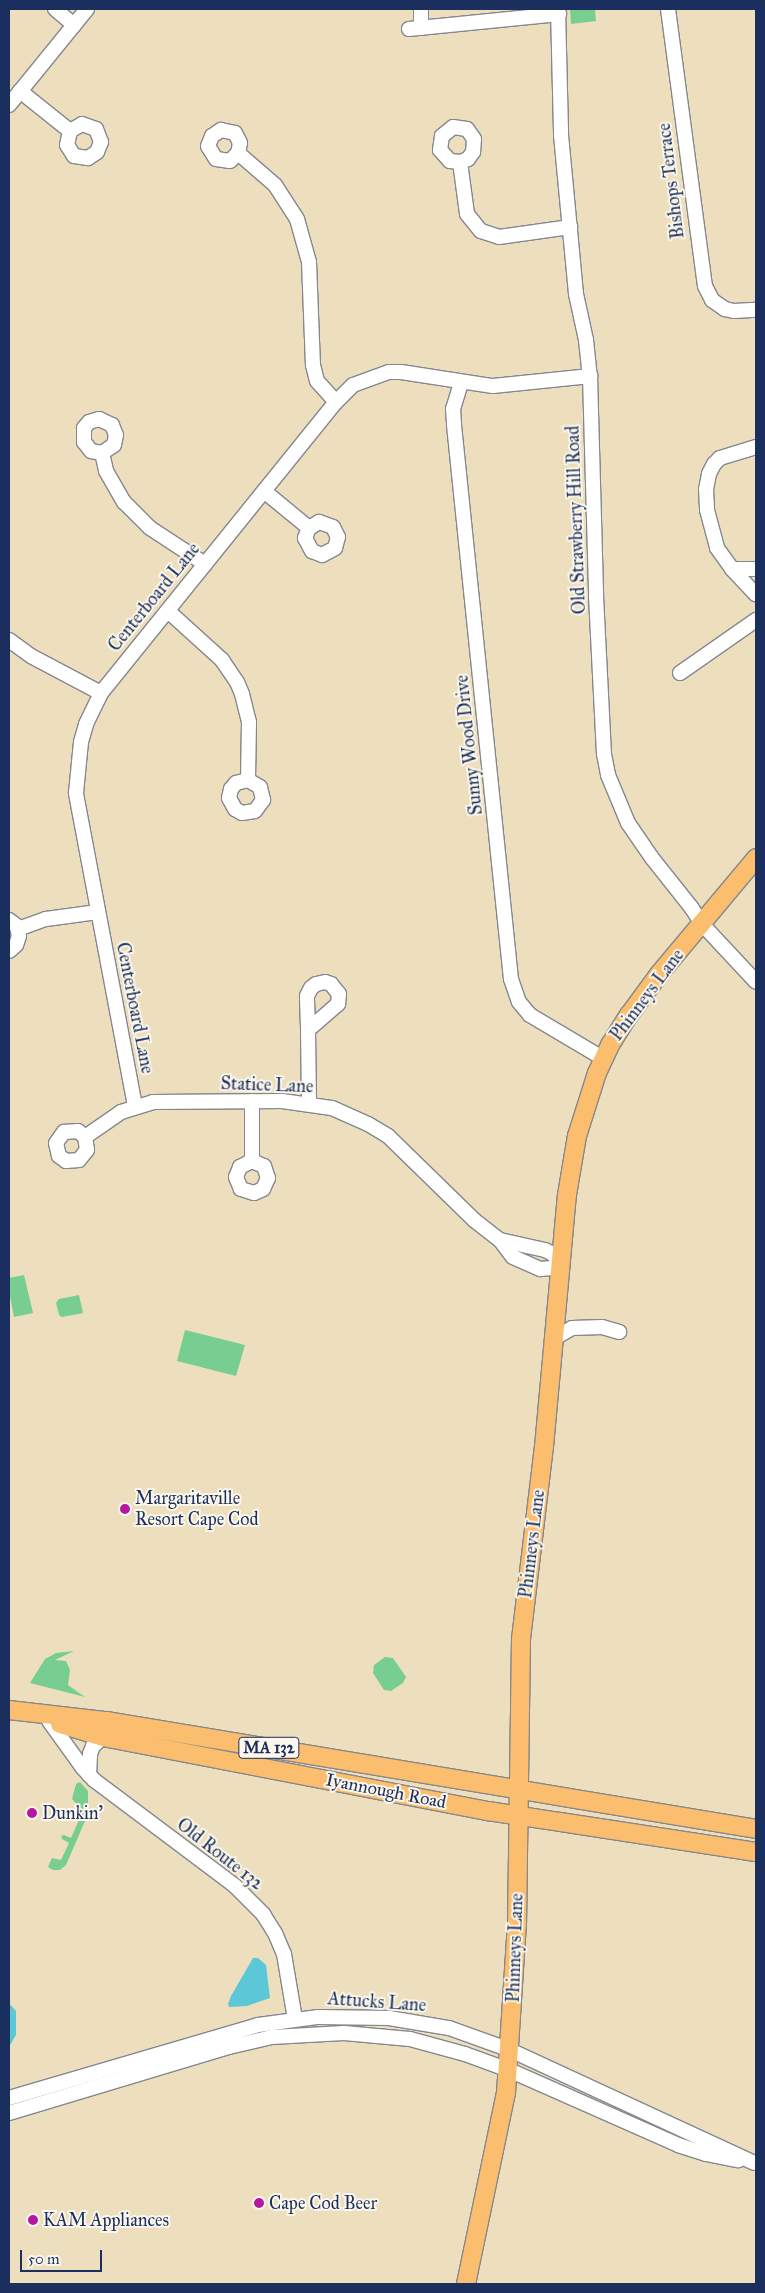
<!DOCTYPE html>
<html>
<head>
<meta charset="utf-8">
<style>
  body { margin:0 }
  #map { position:relative; width:765px; height:2293px; overflow:hidden; background:#eddfbe; font-family:"IM FELL Great Primer",serif }
  div>[style] { position:absolute }
  [style*='--x'] { left:calc(var(--x)*1px); top:calc(var(--y)*1px); width:calc(var(--w)*1px); rotate:calc(var(--a)*1deg) }
  .green>* { inset:0; background:#78cd91 }
  .water>* { inset:0; background:#5cc7d6 }
  .roads { filter:drop-shadow(1px 0 #84878e) drop-shadow(-1px 0 #84878e) drop-shadow(0 1px #84878e) drop-shadow(0 -1px #84878e) }
  .minor>* { height:14px; margin:-7px; padding:0 7px; transform-origin:7px; border-radius:7px; background:#fff }
  .major>* { height:18px; margin:-9px; padding:0 9px; transform-origin:9px; border-radius:9px; background:#fbbe6e }
  .dots>* { width:14px; height:14px; translate:-50% -50%; box-sizing:border-box; border:2px solid #fbf7ec; border-radius:50% }
  span { translate:-50% -50%; white-space:nowrap; text-align:center; line-height:1.15; -webkit-text-stroke:4px #fbf7ec; paint-order:stroke }
  .shield-label span { padding:1px 4px; background:#fbf7ec; border:1px solid; border-radius:4px; -webkit-text-stroke-width:0 }
  .shield-label { font-size:16px; color:#1b2f5e; font-weight:700 }
  .street-label { font-size:18px; color:#1b2f5e }
  .poi-label { font-size:18px; color:#1b2f5e }
  .left { translate:0 -50%; text-align:left }
  .frame { position:absolute; inset:0; border:10px solid #1b2f5e; pointer-events:none }
  .scale { position:absolute; left:20px; top:2250px; width:82px; height:22px; box-sizing:border-box; border:2px solid #1b2f5e; border-top:0; padding-left:6px; font-size:15px; line-height:18px; white-space:nowrap; color:#1b2f5e; -webkit-text-stroke:4px #fbf7ec; paint-order:stroke }
</style>
</head>
<body>
<div id="map">
  <div class="green">
    <i style="clip-path:polygon(570px 9px,595px 9px,596px 21px,571px 24px)"></i>
    <i style="clip-path:polygon(24px 1275px,33px 1313px,14px 1317px,9px 1291px,9px 1278px)"></i>
    <i style="clip-path:polygon(79px 1295px,83px 1313px,62px 1317px,59px 1315px,56px 1303px,59px 1299px)"></i>
    <i style="clip-path:polygon(185px 1330px,245px 1345px,236px 1376px,177px 1361px)"></i>
    <i style="clip-path:polygon(74px 1651px,55px 1660px,66px 1661px,70px 1670px,68px 1685px,85px 1697px,30px 1683px,45px 1659px,56px 1653px)"></i>
    <i style="clip-path:polygon(385px 1657px,393px 1658px,406px 1677px,403px 1683px,391px 1691px,384px 1690px,373px 1673px,374px 1665px)"></i>
    <i style="clip-path:polygon(80px 1782px,88px 1791px,88px 1814px,66px 1865px,60px 1870px,53px 1870px,48px 1867px,52px 1858px,61px 1860px,69px 1843px,62px 1839px,61px 1836px,64px 1835px,71px 1838px,83px 1811px,72px 1799px,76px 1784px)"></i>
  </div>
  <div class="water">
    <i style="clip-path:polygon(253px 1958px,258px 1958px,266px 1965px,270px 1998px,247px 2006px,229px 2007px,228px 2004px,231px 1996px)"></i>
    <i style="clip-path:polygon(9px 2003px,16px 2011px,16px 2035px,9px 2047px)"></i>
  </div>
  <div class="roads">
    <div class="minor">
      <i style="--x:55;--y:9;--w:25;--a:40"></i>
      <i style="--x:558;--y:9;--w:126;--a:88.6"></i>
      <i style="--x:561;--y:135;--w:160;--a:84.6"></i>
      <i style="--x:576;--y:294;--w:47;--a:77.7"></i>
      <i style="--x:586;--y:340;--w:36;--a:84"></i>
      <i style="--x:590;--y:376;--w:220;--a:88.4"></i>
      <i style="--x:596;--y:596;--w:158;--a:87.1"></i>
      <i style="--x:604;--y:754;--w:21;--a:79"></i>
      <i style="--x:608;--y:775;--w:52;--a:67.4"></i>
      <i style="--x:628;--y:823;--w:42;--a:55.6"></i>
      <i style="--x:652;--y:858;--w:63;--a:51.5"></i>
      <i style="--x:691;--y:907;--w:20;--a:57"></i>
      <i style="--x:702;--y:924;--w:79;--a:47"></i>
      <i style="--x:668;--y:9;--w:279;--a:82.4"></i>
      <i style="--x:705;--y:286;--w:16;--a:63"></i>
      <i style="--x:712;--y:300;--w:16;--a:35"></i>
      <i style="--x:725;--y:309;--w:9;--a:13"></i>
      <i style="--x:734;--y:311;--w:22;--a:-3"></i>
      <i style="--x:421;--y:28;--w:19;--a:-90"></i>
      <i style="--x:409;--y:29;--w:151;--a:-5.7"></i>
      <i style="--x:20;--y:91;--w:64;--a:38.7"></i>
      <i style="--x:70;--y:131;--w:14;--a:-30"></i>
      <i style="--x:82;--y:124;--w:15;--a:20"></i>
      <i style="--x:96;--y:129;--w:14;--a:69"></i>
      <i style="--x:101;--y:142;--w:11;--a:112"></i>
      <i style="--x:97;--y:152;--w:11;--a:146"></i>
      <i style="--x:88;--y:158;--w:14;--a:-172"></i>
      <i style="--x:74;--y:156;--w:13;--a:-122"></i>
      <i style="--x:67;--y:145;--w:14;--a:-78"></i>
      <i style="--x:9;--y:105;--w:124;--a:-50.9"></i>
      <i style="--x:238;--y:153;--w:11;--a:135"></i>
      <i style="--x:230;--y:161;--w:14;--a:-172"></i>
      <i style="--x:216;--y:159;--w:15;--a:-122"></i>
      <i style="--x:208;--y:146;--w:11;--a:-68"></i>
      <i style="--x:212;--y:136;--w:11;--a:-34"></i>
      <i style="--x:221;--y:130;--w:14;--a:12"></i>
      <i style="--x:235;--y:133;--w:11;--a:63"></i>
      <i style="--x:240;--y:143;--w:10;--a:101"></i>
      <i style="--x:238;--y:153;--w:49;--a:40.9"></i>
      <i style="--x:275;--y:185;--w:40;--a:57.1"></i>
      <i style="--x:297;--y:219;--w:45;--a:74.4"></i>
      <i style="--x:309;--y:262;--w:103;--a:87.8"></i>
      <i style="--x:313;--y:365;--w:16;--a:76"></i>
      <i style="--x:317;--y:381;--w:28;--a:48"></i>
      <i style="--x:460;--y:162;--w:10;--a:-174"></i>
      <i style="--x:450;--y:161;--w:15;--a:-132"></i>
      <i style="--x:440;--y:150;--w:14;--a:-82"></i>
      <i style="--x:442;--y:136;--w:14;--a:-39"></i>
      <i style="--x:453;--y:127;--w:14;--a:8"></i>
      <i style="--x:467;--y:129;--w:12;--a:55"></i>
      <i style="--x:474;--y:139;--w:13;--a:94"></i>
      <i style="--x:473;--y:152;--w:9;--a:126"></i>
      <i style="--x:468;--y:159;--w:9;--a:159"></i>
      <i style="--x:460;--y:162;--w:52;--a:82.3"></i>
      <i style="--x:467;--y:214;--w:22;--a:51"></i>
      <i style="--x:481;--y:231;--w:19;--a:18"></i>
      <i style="--x:499;--y:237;--w:72;--a:-8"></i>
      <i style="--x:461;--y:383;--w:27;--a:107"></i>
      <i style="--x:453;--y:409;--w:16;--a:86"></i>
      <i style="--x:454;--y:425;--w:557;--a:84.13"></i>
      <i style="--x:511;--y:979;--w:24;--a:71"></i>
      <i style="--x:519;--y:1002;--w:17;--a:50"></i>
      <i style="--x:530;--y:1015;--w:86;--a:30.7"></i>
      <i style="--x:756;--y:447;--w:38;--a:163"></i>
      <i style="--x:720;--y:458;--w:8;--a:135"></i>
      <i style="--x:714;--y:464;--w:11;--a:117"></i>
      <i style="--x:709;--y:474;--w:15;--a:101"></i>
      <i style="--x:706;--y:489;--w:21;--a:87"></i>
      <i style="--x:707;--y:510;--w:39;--a:75"></i>
      <i style="--x:717;--y:548;--w:26;--a:54"></i>
      <i style="--x:732;--y:569;--w:35;--a:47"></i>
      <i style="--x:102;--y:453;--w:14;--a:-34"></i>
      <i style="--x:114;--y:445;--w:10;--a:-79"></i>
      <i style="--x:116;--y:435;--w:11;--a:-112"></i>
      <i style="--x:112;--y:425;--w:14;--a:-155"></i>
      <i style="--x:99;--y:419;--w:10;--a:163"></i>
      <i style="--x:89;--y:422;--w:8;--a:130"></i>
      <i style="--x:84;--y:428;--w:14;--a:90"></i>
      <i style="--x:84;--y:442;--w:11;--a:52"></i>
      <i style="--x:91;--y:451;--w:11;--a:10"></i>
      <i style="--x:102;--y:453;--w:18;--a:77"></i>
      <i style="--x:106;--y:471;--w:36;--a:60"></i>
      <i style="--x:124;--y:502;--w:37;--a:45"></i>
      <i style="--x:150;--y:528;--w:66;--a:33.2"></i>
      <i style="--x:264;--y:491;--w:58;--a:39.4"></i>
      <i style="--x:309;--y:528;--w:11;--a:112"></i>
      <i style="--x:305;--y:538;--w:15;--a:62"></i>
      <i style="--x:312;--y:551;--w:11;--a:22"></i>
      <i style="--x:322;--y:555;--w:15;--a:-28"></i>
      <i style="--x:335;--y:548;--w:11;--a:-75"></i>
      <i style="--x:338;--y:537;--w:11;--a:-117"></i>
      <i style="--x:333;--y:527;--w:15;--a:-160"></i>
      <i style="--x:319;--y:522;--w:12;--a:149"></i>
      <i style="--x:732;--y:569;--w:24;--a:0"></i>
      <i style="--x:168;--y:611;--w:73;--a:42.2"></i>
      <i style="--x:222;--y:660;--w:27;--a:56"></i>
      <i style="--x:237;--y:682;--w:13;--a:67"></i>
      <i style="--x:242;--y:694;--w:29;--a:76"></i>
      <i style="--x:249;--y:722;--w:58;--a:91"></i>
      <i style="--x:248;--y:780;--w:12;--a:166"></i>
      <i style="--x:236;--y:783;--w:8;--a:130"></i>
      <i style="--x:231;--y:789;--w:9;--a:103"></i>
      <i style="--x:229;--y:798;--w:13;--a:61"></i>
      <i style="--x:235;--y:809;--w:8;--a:30"></i>
      <i style="--x:242;--y:813;--w:13;--a:-9"></i>
      <i style="--x:255;--y:811;--w:14;--a:-54"></i>
      <i style="--x:263;--y:800;--w:13;--a:-103"></i>
      <i style="--x:260;--y:787;--w:14;--a:-150"></i>
      <i style="--x:9;--y:640;--w:27;--a:36"></i>
      <i style="--x:31;--y:656;--w:79;--a:27.9"></i>
      <i style="--x:680;--y:673;--w:93;--a:-34.9"></i>
      <i style="--x:9;--y:920;--w:10;--a:37"></i>
      <i style="--x:17;--y:926;--w:10;--a:79"></i>
      <i style="--x:19;--y:936;--w:9;--a:108"></i>
      <i style="--x:16;--y:945;--w:9;--a:139"></i>
      <i style="--x:18;--y:929;--w:30;--a:-20"></i>
      <i style="--x:46;--y:919;--w:52;--a:-7.7"></i>
      <i style="--x:308;--y:1030;--w:40;--a:-41"></i>
      <i style="--x:338;--y:1004;--w:10;--a:-84"></i>
      <i style="--x:339;--y:994;--w:13;--a:-129"></i>
      <i style="--x:331;--y:984;--w:6;--a:-162"></i>
      <i style="--x:325;--y:982;--w:9;--a:167"></i>
      <i style="--x:316;--y:984;--w:6;--a:141"></i>
      <i style="--x:311;--y:988;--w:9;--a:117"></i>
      <i style="--x:307;--y:996;--w:3;--a:90"></i>
      <i style="--x:307;--y:999;--w:31;--a:88"></i>
      <i style="--x:308;--y:1030;--w:74;--a:89.2"></i>
      <i style="--x:135;--y:1106;--w:319;--a:-100.7"></i>
      <i style="--x:76;--y:793;--w:51;--a:-84.4"></i>
      <i style="--x:81;--y:742;--w:19;--a:-74"></i>
      <i style="--x:86;--y:724;--w:34;--a:-64"></i>
      <i style="--x:101;--y:693;--w:374;--a:-51.1"></i>
      <i style="--x:336;--y:402;--w:24;--a:-45"></i>
      <i style="--x:353;--y:385;--w:38;--a:-20"></i>
      <i style="--x:389;--y:372;--w:12;--a:0"></i>
      <i style="--x:401;--y:372;--w:93;--a:8.7"></i>
      <i style="--x:493;--y:386;--w:98;--a:-5.9"></i>
      <i style="--x:85;--y:1137;--w:13;--a:81"></i>
      <i style="--x:87;--y:1150;--w:13;--a:129"></i>
      <i style="--x:79;--y:1160;--w:13;--a:176"></i>
      <i style="--x:66;--y:1161;--w:9;--a:-144"></i>
      <i style="--x:59;--y:1156;--w:13;--a:-103"></i>
      <i style="--x:56;--y:1143;--w:14;--a:-54"></i>
      <i style="--x:64;--y:1132;--w:14;--a:-4"></i>
      <i style="--x:78;--y:1131;--w:9;--a:41"></i>
      <i style="--x:85;--y:1137;--w:44;--a:-34.8"></i>
      <i style="--x:121;--y:1112;--w:34;--a:-17"></i>
      <i style="--x:153;--y:1102;--w:129;--a:-0.4"></i>
      <i style="--x:282;--y:1101;--w:50;--a:8"></i>
      <i style="--x:332;--y:1108;--w:39;--a:24"></i>
      <i style="--x:368;--y:1124;--w:23;--a:31"></i>
      <i style="--x:388;--y:1136;--w:120;--a:44.3"></i>
      <i style="--x:474;--y:1220;--w:33;--a:38"></i>
      <i style="--x:500;--y:1240;--w:21;--a:53"></i>
      <i style="--x:513;--y:1257;--w:30;--a:24"></i>
      <i style="--x:540;--y:1269;--w:12;--a:-5"></i>
      <i style="--x:552;--y:1268;--w:9;--a:-32"></i>
      <i style="--x:560;--y:1263;--w:11;--a:-128"></i>
      <i style="--x:553;--y:1254;--w:9;--a:-153"></i>
      <i style="--x:545;--y:1250;--w:46;--a:-167.5"></i>
      <i style="--x:252;--y:1161;--w:13;--a:23"></i>
      <i style="--x:264;--y:1166;--w:13;--a:72"></i>
      <i style="--x:268;--y:1178;--w:12;--a:114"></i>
      <i style="--x:263;--y:1189;--w:10;--a:156"></i>
      <i style="--x:254;--y:1193;--w:14;--a:-163"></i>
      <i style="--x:241;--y:1189;--w:13;--a:-113"></i>
      <i style="--x:236;--y:1177;--w:11;--a:-68"></i>
      <i style="--x:240;--y:1167;--w:13;--a:-27"></i>
      <i style="--x:252;--y:1161;--w:60;--a:-90"></i>
      <i style="--x:553;--y:1339;--w:22;--a:-30"></i>
      <i style="--x:572;--y:1328;--w:30;--a:-2"></i>
      <i style="--x:602;--y:1327;--w:18;--a:16"></i>
      <i style="--x:49;--y:1721;--w:57;--a:54.3"></i>
      <i style="--x:82;--y:1767;--w:18;--a:47"></i>
      <i style="--x:94;--y:1780;--w:176;--a:36.9"></i>
      <i style="--x:235;--y:1886;--w:40;--a:45"></i>
      <i style="--x:263;--y:1914;--w:22;--a:58"></i>
      <i style="--x:275;--y:1933;--w:23;--a:67"></i>
      <i style="--x:284;--y:1954;--w:66;--a:80.4"></i>
      <i style="--x:89;--y:1775;--w:21;--a:-87"></i>
      <i style="--x:90;--y:1754;--w:9;--a:-69"></i>
      <i style="--x:93;--y:1746;--w:13;--a:-42"></i>
      <i style="--x:9;--y:2098;--w:259;--a:-16.3"></i>
      <i style="--x:258;--y:2025;--w:61;--a:-7.6"></i>
      <i style="--x:318;--y:2017;--w:71;--a:0.8"></i>
      <i style="--x:389;--y:2018;--w:61;--a:9.5"></i>
      <i style="--x:449;--y:2028;--w:65;--a:19.8"></i>
      <i style="--x:510;--y:2050;--w:269;--a:24.8"></i>
      <i style="--x:9;--y:2113;--w:230;--a:-16.7"></i>
      <i style="--x:229;--y:2047;--w:44;--a:-13.1"></i>
      <i style="--x:272;--y:2037;--w:72;--a:-3.2"></i>
      <i style="--x:344;--y:2033;--w:66;--a:5.2"></i>
      <i style="--x:410;--y:2039;--w:57;--a:15.3"></i>
      <i style="--x:465;--y:2054;--w:47;--a:20"></i>
      <i style="--x:509;--y:2070;--w:185;--a:23.9"></i>
      <i style="--x:678;--y:2145;--w:29;--a:18"></i>
      <i style="--x:706;--y:2154;--w:33;--a:11"></i>
    </div>
    <div class="major">
      <i style="--x:9;--y:1710;--w:98;--a:6.5"></i>
      <i style="--x:106;--y:1721;--w:659;--a:9.43"></i>
      <i style="--x:60;--y:1724;--w:45;--a:16.8"></i>
      <i style="--x:103;--y:1737;--w:392;--a:10.9"></i>
      <i style="--x:488;--y:1811;--w:271;--a:8.7"></i>
      <i style="--x:466;--y:2284;--w:195;--a:-78.2"></i>
      <i style="--x:506;--y:2093;--w:168;--a:-86.3"></i>
      <i style="--x:517;--y:1925;--w:286;--a:-89.2"></i>
      <i style="--x:521;--y:1639;--w:193;--a:-83.2"></i>
      <i style="--x:544;--y:1447;--w:253;--a:-84.8"></i>
      <i style="--x:567;--y:1195;--w:60;--a:-80.4"></i>
      <i style="--x:577;--y:1136;--w:66;--a:-72.4"></i>
      <i style="--x:597;--y:1073;--w:31;--a:-65"></i>
      <i style="--x:610;--y:1045;--w:36;--a:-58"></i>
      <i style="--x:629;--y:1015;--w:52;--a:-53.6"></i>
      <i style="--x:660;--y:973;--w:150;--a:-50.1"></i>
    </div>
  </div>
  <div class="dots">
    <i style="left:125px;top:1509px;background:#b5179e"></i>
    <i style="left:32px;top:1813px;background:#b5179e"></i>
    <i style="left:259px;top:2203px;background:#b5179e"></i>
    <i style="left:33px;top:2220px;background:#b5179e"></i>
  </div>
  <div class="shield-label">
    <span style="left:269px;top:1748px">MA 132</span>
  </div>
  <div class="street-label">
    <span style="left:671px;top:181px;rotate:-97deg">Bishops Terrace</span>
    <span style="left:576px;top:520px;rotate:-92deg">Old Strawberry Hill Road</span>
    <span style="left:154px;top:597px;rotate:-51deg">Centerboard Lane</span>
    <span style="left:469px;top:745px;rotate:-96deg">Sunny Wood Drive</span>
    <span style="left:647px;top:995px;rotate:-53deg">Phinneys Lane</span>
    <span style="left:135px;top:1008px;rotate:79deg">Centerboard Lane</span>
    <span style="left:267px;top:1085px;rotate:2deg">Statice Lane</span>
    <span style="left:532px;top:1544px;rotate:-83deg">Phinneys Lane</span>
    <span style="left:386px;top:1791px;rotate:11deg">Iyannough Road</span>
    <span style="left:220px;top:1854px;rotate:38deg">Old Route 132</span>
    <span style="left:515px;top:1948px;rotate:-88deg">Phinneys Lane</span>
    <span style="left:377px;top:2002px;rotate:4deg">Attucks Lane</span>
  </div>
  <div class="poi-label">
    <span class="left" style="left:135px;top:1509px">Margaritaville<br>Resort Cape Cod</span>
    <span class="left" style="left:42px;top:1813px">Dunkin'</span>
    <span class="left" style="left:269px;top:2203px">Cape Cod Beer</span>
    <span class="left" style="left:43px;top:2220px">KAM Appliances</span>
  </div>
  <div class="frame"></div>
  <div class="scale">50 m</div>
</div>
</body>
</html>
